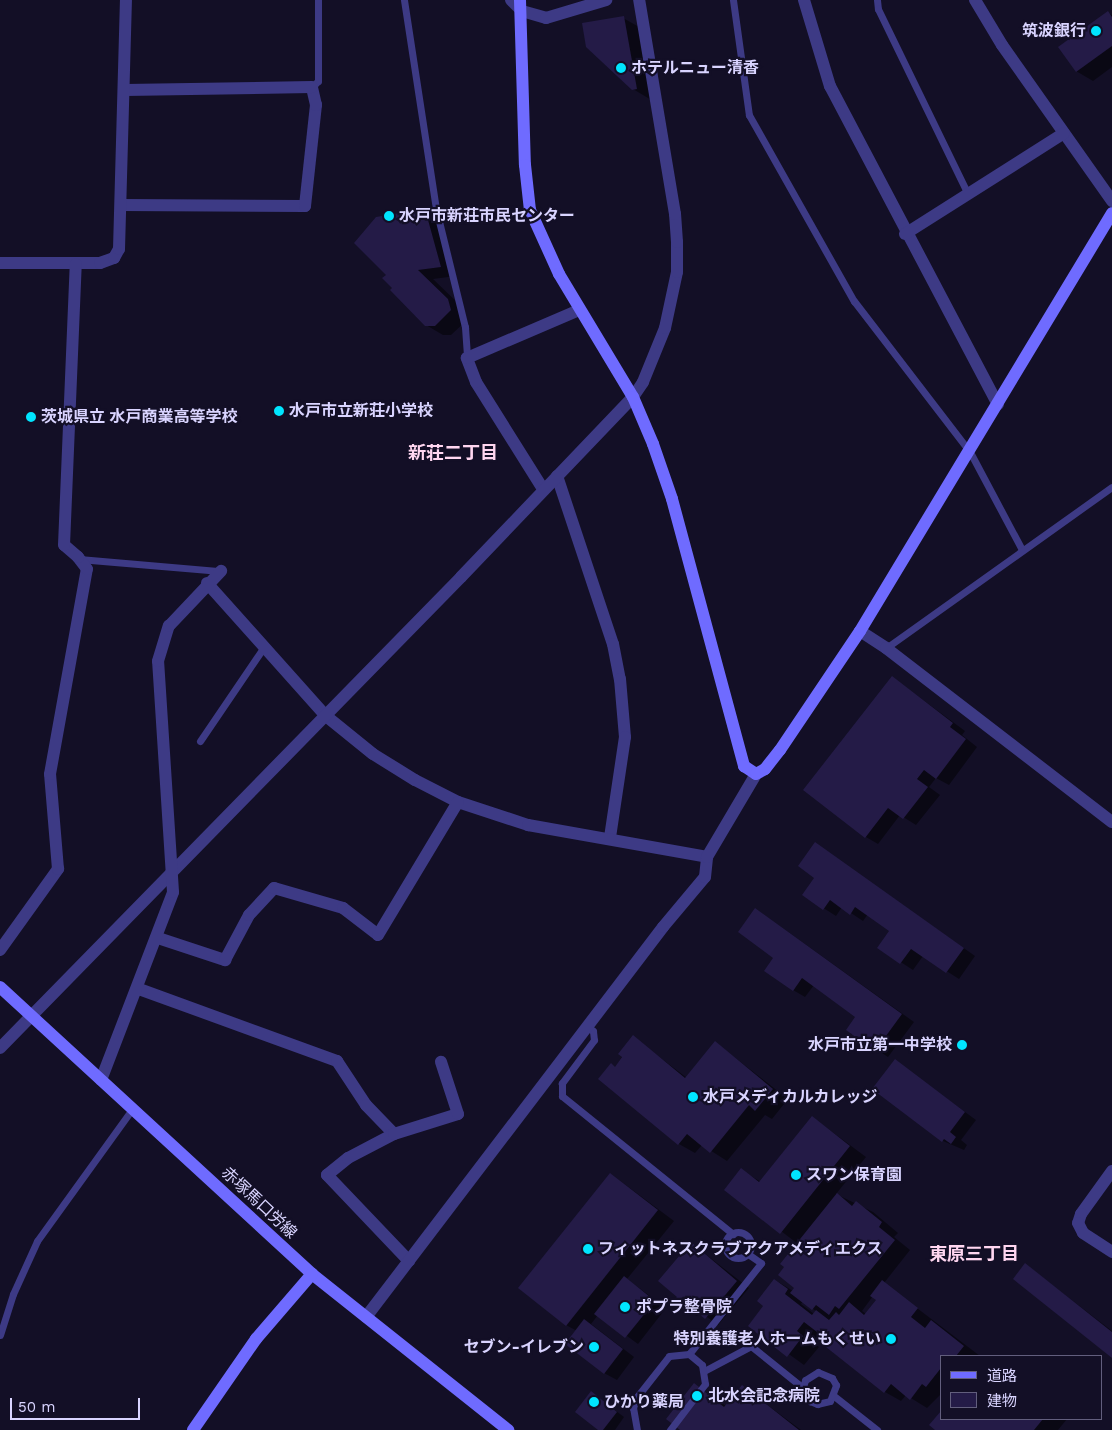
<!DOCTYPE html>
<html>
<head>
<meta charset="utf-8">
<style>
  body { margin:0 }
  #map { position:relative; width:1112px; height:1430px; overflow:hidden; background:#130f26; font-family:"Work Sans","Noto Sans JP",sans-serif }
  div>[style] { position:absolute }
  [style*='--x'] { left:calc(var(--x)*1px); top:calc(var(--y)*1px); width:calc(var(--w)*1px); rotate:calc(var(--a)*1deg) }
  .shadow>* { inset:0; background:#0007 }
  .building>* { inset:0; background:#241b47 }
  .lane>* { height:7px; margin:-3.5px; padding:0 3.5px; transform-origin:3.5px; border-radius:3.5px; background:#3d3a85 }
  .lane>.ring { margin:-3.5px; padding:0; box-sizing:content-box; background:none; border:7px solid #3d3a85; border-radius:50% }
  .street>* { height:12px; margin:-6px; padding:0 6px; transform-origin:6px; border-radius:6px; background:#3d3a85 }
  .secondary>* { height:12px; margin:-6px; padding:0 6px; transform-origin:6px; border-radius:6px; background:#6f6bff }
  .dots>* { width:14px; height:14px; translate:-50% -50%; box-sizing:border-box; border:2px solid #130f26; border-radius:50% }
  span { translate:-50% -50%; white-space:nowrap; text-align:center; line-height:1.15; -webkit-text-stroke:4.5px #130f26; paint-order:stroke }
  .poi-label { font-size:16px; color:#d9d4ff; font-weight:700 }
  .right { translate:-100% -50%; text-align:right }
  .left { translate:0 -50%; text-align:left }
  .street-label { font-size:16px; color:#d9d4ff }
  .neighbourhood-label { font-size:18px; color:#ffd6f0; font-weight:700 }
  .legend { position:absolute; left:940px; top:1355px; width:162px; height:65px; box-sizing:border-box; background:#130f26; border:1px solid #625e7d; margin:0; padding:6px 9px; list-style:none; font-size:15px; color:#d9d4ff }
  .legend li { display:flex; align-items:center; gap:10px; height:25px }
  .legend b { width:25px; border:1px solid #625e7d }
  .scale { position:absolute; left:10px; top:1398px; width:130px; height:22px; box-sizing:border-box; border:2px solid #d9d4ff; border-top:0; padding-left:6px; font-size:15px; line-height:18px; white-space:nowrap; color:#d9d4ff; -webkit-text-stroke:4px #130f26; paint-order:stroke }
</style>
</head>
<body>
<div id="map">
  <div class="shadow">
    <i style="clip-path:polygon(1108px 13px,1112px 15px,1112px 67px,1093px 81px,1076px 71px)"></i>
    <i style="clip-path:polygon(623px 18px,648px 32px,658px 104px,633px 89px)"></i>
    <i style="clip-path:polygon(425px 210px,442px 220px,456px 276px,433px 279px,464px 309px,467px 320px,451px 335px,443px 335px,426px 325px,394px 288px,388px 275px)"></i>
    <i style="clip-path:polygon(892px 677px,965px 731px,962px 735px,977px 747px,949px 785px,936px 778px,929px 787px,940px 795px,916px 825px,900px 815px,878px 844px,866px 837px)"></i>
    <i style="clip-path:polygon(816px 844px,975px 956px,959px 979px,923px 956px,913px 970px,879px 948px,891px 931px,868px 914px,863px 921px,842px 907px,836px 916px,803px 895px,816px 877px)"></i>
    <i style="clip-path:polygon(756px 909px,914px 1022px,888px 1057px,847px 1030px,857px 1017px,814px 985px,805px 997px,793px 990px,775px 957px)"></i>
    <i style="clip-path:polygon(633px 1037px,687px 1078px,716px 1043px,788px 1099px,772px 1119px,765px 1115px,727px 1161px,702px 1145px,695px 1153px,679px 1144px,616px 1067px)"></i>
    <i style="clip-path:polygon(895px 1061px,976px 1120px,961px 1140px,967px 1145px,964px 1150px,943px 1141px,874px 1089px)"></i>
    <i style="clip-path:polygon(evenodd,812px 1117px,866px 1157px,836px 1194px,873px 1212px,898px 1233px,894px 1237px,910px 1250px,884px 1283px,980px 1356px,941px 1356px,941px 1394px,927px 1408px,906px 1395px,901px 1401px,885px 1392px,820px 1333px,812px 1342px,819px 1347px,804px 1365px,750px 1326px,765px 1306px,775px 1280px,793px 1291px,796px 1288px,798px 1244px,726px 1189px,741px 1170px,761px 1182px,812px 1117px,873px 1296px,878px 1300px,866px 1314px,862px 1311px,873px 1296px,812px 1117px,803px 1301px,817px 1312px,814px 1314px,801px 1304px,803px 1301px)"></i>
    <i style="clip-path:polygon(611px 1174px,674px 1221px,627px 1279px,666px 1308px,638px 1344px,598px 1315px,591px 1324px,634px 1357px,617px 1380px,604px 1373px,577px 1331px,566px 1325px)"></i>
    <i style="clip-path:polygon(691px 1243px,749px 1288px,718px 1325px,700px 1312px,697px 1316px,684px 1309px)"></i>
    <i style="clip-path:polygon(1026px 1265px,1112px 1331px,1112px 1356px)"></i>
    <i style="clip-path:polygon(695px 1385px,726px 1406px,742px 1386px,801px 1430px,682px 1430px)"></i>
    <i style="clip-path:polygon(592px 1393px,624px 1417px,615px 1430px,600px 1430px)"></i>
    <i style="clip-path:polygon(941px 1419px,1067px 1419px,1058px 1430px,937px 1430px)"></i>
  </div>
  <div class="building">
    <i style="clip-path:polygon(1108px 11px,1112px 17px,1112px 46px,1076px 72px,1058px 47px)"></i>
    <i style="clip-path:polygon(624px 16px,637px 89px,632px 90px,586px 47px,582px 23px)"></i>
    <i style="clip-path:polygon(425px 209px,441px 267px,418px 270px,448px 299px,451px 310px,435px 326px,425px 326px,390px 290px,392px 288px,382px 278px,386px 275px,354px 243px,376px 217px)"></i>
    <i style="clip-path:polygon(892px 676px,953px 723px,950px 727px,966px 739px,936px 779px,924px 770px,917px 779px,928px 787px,903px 819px,888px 808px,865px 838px,803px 790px)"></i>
    <i style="clip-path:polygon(815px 842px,964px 948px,946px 973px,911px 949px,900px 964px,877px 948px,889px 931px,855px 907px,850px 915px,830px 900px,823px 910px,802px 895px,814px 878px,798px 866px)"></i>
    <i style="clip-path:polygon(755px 908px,902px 1014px,875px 1051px,846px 1030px,855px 1017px,802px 978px,793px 991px,764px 971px,773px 958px,738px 932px)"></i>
    <i style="clip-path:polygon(633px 1035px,685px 1078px,715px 1041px,773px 1089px,755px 1111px,749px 1105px,710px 1153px,687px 1134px,678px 1145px,598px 1079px,611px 1063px,615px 1067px,622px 1057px,618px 1054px)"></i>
    <i style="clip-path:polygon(895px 1059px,965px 1112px,950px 1132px,956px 1137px,951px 1144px,944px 1139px,942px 1142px,872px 1089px)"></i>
    <i style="clip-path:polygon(812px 1116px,850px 1146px,780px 1234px,724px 1190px,741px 1168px,759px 1182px)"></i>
    <i style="clip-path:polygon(610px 1173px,658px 1210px,566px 1326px,518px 1288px)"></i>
    <i style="clip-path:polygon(837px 1193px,852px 1206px,856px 1201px,882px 1222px,879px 1227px,895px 1240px,839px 1309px,835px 1306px,829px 1315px,816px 1305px,812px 1310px,790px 1293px,794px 1288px,778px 1275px,784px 1267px,780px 1264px)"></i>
    <i style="clip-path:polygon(691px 1242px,737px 1281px,705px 1319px,688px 1304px,684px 1310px,673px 1301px,677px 1297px,658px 1281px)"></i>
    <i style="clip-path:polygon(1025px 1263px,1112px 1332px,1112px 1358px,1013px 1279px)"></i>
    <i style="clip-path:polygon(624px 1276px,655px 1301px,625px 1338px,594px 1314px)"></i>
    <i style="clip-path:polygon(774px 1279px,788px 1289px,785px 1294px,812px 1315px,816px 1310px,829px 1320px,836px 1312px,839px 1315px,849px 1302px,864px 1315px,876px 1300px,870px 1296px,882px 1280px,918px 1308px,911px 1317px,925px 1328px,931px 1320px,964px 1346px,956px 1356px,941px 1356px,941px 1368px,926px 1387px,922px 1384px,910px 1400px,891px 1384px,884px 1393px,826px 1347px,830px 1342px,804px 1322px,797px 1331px,803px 1336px,787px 1357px,748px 1326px,763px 1306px,757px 1301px)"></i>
    <i style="clip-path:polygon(584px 1319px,623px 1349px,604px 1374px,565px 1344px)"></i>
    <i style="clip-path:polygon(694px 1383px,724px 1407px,742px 1385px,799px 1430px,680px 1430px,666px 1419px)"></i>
    <i style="clip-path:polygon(591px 1391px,617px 1412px,603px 1430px,598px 1430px,575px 1412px)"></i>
    <i style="clip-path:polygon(941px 1411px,941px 1419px,1043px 1419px,1034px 1430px,935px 1430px,929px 1425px)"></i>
  </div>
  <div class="lane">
    <i style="--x:404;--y:0;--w:211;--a:81.3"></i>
    <i style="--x:436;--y:209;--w:122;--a:76.2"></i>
    <i style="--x:465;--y:327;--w:31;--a:86"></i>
    <i style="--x:733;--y:0;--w:116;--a:82.1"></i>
    <i style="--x:749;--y:115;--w:214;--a:60.6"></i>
    <i style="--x:854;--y:301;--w:190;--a:52.5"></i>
    <i style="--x:970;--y:452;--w:111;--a:62"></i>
    <i style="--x:877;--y:0;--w:9;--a:84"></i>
    <i style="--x:878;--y:9;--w:206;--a:64.1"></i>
    <i style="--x:312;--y:87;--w:8;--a:-45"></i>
    <i style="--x:318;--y:81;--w:81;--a:-90"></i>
    <i style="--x:79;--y:559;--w:142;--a:4.9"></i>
    <i style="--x:886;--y:648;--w:277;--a:-35.5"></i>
    <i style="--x:200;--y:741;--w:114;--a:-55.8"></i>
    <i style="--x:588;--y:1026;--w:7;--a:45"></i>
    <i style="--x:593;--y:1031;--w:9;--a:84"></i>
    <i style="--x:594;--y:1040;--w:54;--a:126.7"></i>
    <i style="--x:562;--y:1083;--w:13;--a:90"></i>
    <i style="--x:562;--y:1096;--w:220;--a:38.9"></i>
    <i class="ring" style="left:725px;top:1232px;width:19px;height:19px"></i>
    <i style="--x:0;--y:1335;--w:43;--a:-72.4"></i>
    <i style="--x:13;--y:1294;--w:58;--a:-65.6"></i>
    <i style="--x:37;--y:1241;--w:164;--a:-54.2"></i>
    <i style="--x:689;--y:1354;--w:116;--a:-51.6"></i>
    <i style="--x:761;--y:1263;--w:16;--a:-145"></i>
    <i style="--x:704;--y:1371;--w:53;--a:-28"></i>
    <i style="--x:751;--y:1346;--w:67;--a:38.9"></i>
    <i style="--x:803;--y:1388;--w:15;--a:62"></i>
    <i style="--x:810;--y:1401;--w:8;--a:23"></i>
    <i style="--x:817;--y:1404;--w:13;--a:-13"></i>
    <i style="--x:830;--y:1401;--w:17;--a:-69"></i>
    <i style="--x:836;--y:1385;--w:8;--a:-120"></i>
    <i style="--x:832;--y:1378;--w:15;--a:-157"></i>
    <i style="--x:818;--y:1372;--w:15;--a:148"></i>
    <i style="--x:805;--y:1380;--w:8;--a:104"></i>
    <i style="--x:834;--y:1396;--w:55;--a:38.3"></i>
    <i style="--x:637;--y:1430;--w:22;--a:-100"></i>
    <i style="--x:633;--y:1408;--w:10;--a:-73"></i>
    <i style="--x:636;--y:1398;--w:53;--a:-51.8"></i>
    <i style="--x:669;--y:1356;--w:20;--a:-6"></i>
    <i style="--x:689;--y:1354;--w:17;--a:40"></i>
    <i style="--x:702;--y:1365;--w:19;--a:81"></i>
    <i style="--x:705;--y:1384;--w:58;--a:127.3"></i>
  </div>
  <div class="street">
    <i style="--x:511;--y:0;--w:16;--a:45"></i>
    <i style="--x:522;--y:11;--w:25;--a:16"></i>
    <i style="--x:546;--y:18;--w:63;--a:-16.7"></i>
    <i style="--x:804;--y:0;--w:90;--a:73.2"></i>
    <i style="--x:830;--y:86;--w:360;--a:62.2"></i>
    <i style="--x:975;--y:0;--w:52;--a:59"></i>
    <i style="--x:1002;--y:45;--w:191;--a:54.8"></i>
    <i style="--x:121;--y:205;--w:184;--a:0.3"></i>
    <i style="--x:305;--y:206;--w:102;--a:-83.8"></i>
    <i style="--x:316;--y:105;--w:18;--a:-103"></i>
    <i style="--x:312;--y:87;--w:187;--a:179.1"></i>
    <i style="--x:905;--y:234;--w:188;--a:-32.4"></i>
    <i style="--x:0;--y:263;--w:100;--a:0"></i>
    <i style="--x:100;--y:263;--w:15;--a:-20"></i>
    <i style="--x:114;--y:258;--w:10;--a:-61"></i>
    <i style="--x:119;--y:249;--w:249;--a:-88.4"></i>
    <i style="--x:557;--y:476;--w:177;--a:71.6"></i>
    <i style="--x:613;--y:644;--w:36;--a:79"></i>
    <i style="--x:620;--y:679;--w:58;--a:85.1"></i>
    <i style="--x:625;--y:737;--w:101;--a:98.5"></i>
    <i style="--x:543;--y:489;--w:126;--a:-122.1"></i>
    <i style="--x:476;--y:382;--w:26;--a:-111"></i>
    <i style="--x:467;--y:358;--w:122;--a:-23.2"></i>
    <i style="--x:207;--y:583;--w:178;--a:48.2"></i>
    <i style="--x:326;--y:716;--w:60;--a:39"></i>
    <i style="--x:373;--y:754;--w:49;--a:31.8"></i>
    <i style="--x:415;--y:780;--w:48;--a:27.1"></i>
    <i style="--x:458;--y:802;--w:74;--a:18.2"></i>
    <i style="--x:528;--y:825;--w:182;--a:10.1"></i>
    <i style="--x:860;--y:631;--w:31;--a:33"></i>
    <i style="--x:886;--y:648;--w:285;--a:37.6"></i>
    <i style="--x:158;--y:938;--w:71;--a:18.2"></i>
    <i style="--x:225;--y:960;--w:51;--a:-61.9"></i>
    <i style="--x:249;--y:915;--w:37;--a:-47"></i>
    <i style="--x:274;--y:888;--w:72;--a:16.2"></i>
    <i style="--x:343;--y:908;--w:44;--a:37.6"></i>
    <i style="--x:378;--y:935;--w:155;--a:-59"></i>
    <i style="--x:0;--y:950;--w:100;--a:-54.4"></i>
    <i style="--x:58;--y:869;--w:95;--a:-94.8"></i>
    <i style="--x:50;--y:774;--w:208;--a:-79.8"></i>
    <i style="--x:87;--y:569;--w:15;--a:-127"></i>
    <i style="--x:78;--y:557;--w:18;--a:-139"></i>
    <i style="--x:64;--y:545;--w:281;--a:-87.6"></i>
    <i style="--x:139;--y:989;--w:211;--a:20"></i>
    <i style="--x:337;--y:1061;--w:53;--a:56.6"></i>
    <i style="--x:366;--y:1105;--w:40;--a:46"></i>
    <i style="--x:0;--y:1048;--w:659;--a:-45.61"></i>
    <i style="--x:461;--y:577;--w:249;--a:-46.3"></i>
    <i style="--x:633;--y:397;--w:18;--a:-56"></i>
    <i style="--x:643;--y:382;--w:58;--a:-67.8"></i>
    <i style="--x:665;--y:328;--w:57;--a:-77.9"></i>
    <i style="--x:677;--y:272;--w:30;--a:-90"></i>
    <i style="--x:677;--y:242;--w:28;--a:-94"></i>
    <i style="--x:675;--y:214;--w:217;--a:-99.5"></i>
    <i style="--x:101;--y:1080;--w:201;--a:-69"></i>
    <i style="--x:173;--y:892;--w:231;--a:-93.7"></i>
    <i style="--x:158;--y:661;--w:37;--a:-73"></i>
    <i style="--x:169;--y:626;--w:76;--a:-46.6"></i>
    <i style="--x:1112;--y:1171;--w:53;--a:125.8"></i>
    <i style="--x:1081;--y:1214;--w:9;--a:108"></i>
    <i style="--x:1078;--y:1223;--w:11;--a:63"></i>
    <i style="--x:1083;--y:1233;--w:35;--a:33"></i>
    <i style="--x:409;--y:1261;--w:119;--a:-133.6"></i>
    <i style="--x:327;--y:1175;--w:27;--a:-39"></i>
    <i style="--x:348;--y:1158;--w:52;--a:-27.6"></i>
    <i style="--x:394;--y:1134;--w:67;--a:-17.4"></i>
    <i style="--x:458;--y:1114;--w:55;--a:-108.1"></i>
    <i style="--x:366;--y:1317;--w:490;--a:-52.7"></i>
    <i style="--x:663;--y:927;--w:65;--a:-50"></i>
    <i style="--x:705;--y:877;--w:20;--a:-84"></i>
    <i style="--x:707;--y:857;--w:96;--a:-59.4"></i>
  </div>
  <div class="secondary">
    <i style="--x:520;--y:0;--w:165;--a:88.3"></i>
    <i style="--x:525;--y:165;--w:45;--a:83.7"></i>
    <i style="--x:530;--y:210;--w:70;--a:65.6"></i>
    <i style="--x:559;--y:274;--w:144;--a:59"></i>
    <i style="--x:633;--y:397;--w:51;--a:66.9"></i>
    <i style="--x:653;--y:444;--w:58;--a:70.9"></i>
    <i style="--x:672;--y:499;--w:277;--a:74.9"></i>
    <i style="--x:744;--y:766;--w:14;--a:34"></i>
    <i style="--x:756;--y:774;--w:10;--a:-29"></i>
    <i style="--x:765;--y:769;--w:24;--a:-52"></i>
    <i style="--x:780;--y:750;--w:143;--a:-56.1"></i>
    <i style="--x:860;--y:631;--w:488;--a:-58.9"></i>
    <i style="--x:0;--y:987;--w:424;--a:42.6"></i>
    <i style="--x:312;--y:1274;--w:251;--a:38.5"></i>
    <i style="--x:193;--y:1430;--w:111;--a:-55.3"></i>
    <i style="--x:256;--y:1339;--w:86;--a:-49.3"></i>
  </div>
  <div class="dots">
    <i style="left:1096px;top:31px;background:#00e5ff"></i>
    <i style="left:621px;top:68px;background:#00e5ff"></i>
    <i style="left:389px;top:216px;background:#00e5ff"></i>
    <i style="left:279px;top:411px;background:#00e5ff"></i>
    <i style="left:31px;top:417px;background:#00e5ff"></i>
    <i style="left:962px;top:1045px;background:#00e5ff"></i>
    <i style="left:693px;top:1097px;background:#00e5ff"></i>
    <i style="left:796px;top:1175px;background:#00e5ff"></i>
    <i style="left:588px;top:1249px;background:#00e5ff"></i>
    <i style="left:625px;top:1307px;background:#00e5ff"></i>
    <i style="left:891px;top:1339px;background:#00e5ff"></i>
    <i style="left:594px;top:1347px;background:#00e5ff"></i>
    <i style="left:697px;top:1396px;background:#00e5ff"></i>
    <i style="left:594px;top:1402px;background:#00e5ff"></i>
  </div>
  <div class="poi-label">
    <span class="right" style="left:1086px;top:31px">筑波銀行</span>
    <span class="left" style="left:631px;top:68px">ホテルニュー清香</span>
    <span class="left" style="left:399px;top:216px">水戸市新荘市民センター</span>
    <span class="left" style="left:289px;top:411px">水戸市立新荘小学校</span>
    <span class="left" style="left:41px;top:417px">茨城県立 水戸商業高等学校</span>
    <span class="right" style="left:952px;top:1045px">水戸市立第一中学校</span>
    <span class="left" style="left:703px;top:1097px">水戸メディカルカレッジ</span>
    <span class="left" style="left:806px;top:1175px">スワン保育園</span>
    <span class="left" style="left:598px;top:1249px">フィットネスクラブアクアメディエクス</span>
    <span class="left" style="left:636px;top:1307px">ポプラ整骨院</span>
    <span class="right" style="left:881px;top:1339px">特別養護老人ホームもくせい</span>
    <span class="right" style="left:584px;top:1347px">セブン-イレブン</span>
    <span class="left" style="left:708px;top:1396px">北水会記念病院</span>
    <span class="left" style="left:604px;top:1402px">ひかり薬局</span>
  </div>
  <div class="street-label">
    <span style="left:259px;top:1203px;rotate:43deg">赤塚馬口労線</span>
  </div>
  <div class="neighbourhood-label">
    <span style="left:453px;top:453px">新荘二丁目</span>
    <span style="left:974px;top:1254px">東原三丁目</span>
  </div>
  <ul class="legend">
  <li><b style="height:6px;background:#6f6bff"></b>道路</li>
  <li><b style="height:14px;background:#241b47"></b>建物</li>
  </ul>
  <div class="scale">50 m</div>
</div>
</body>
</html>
